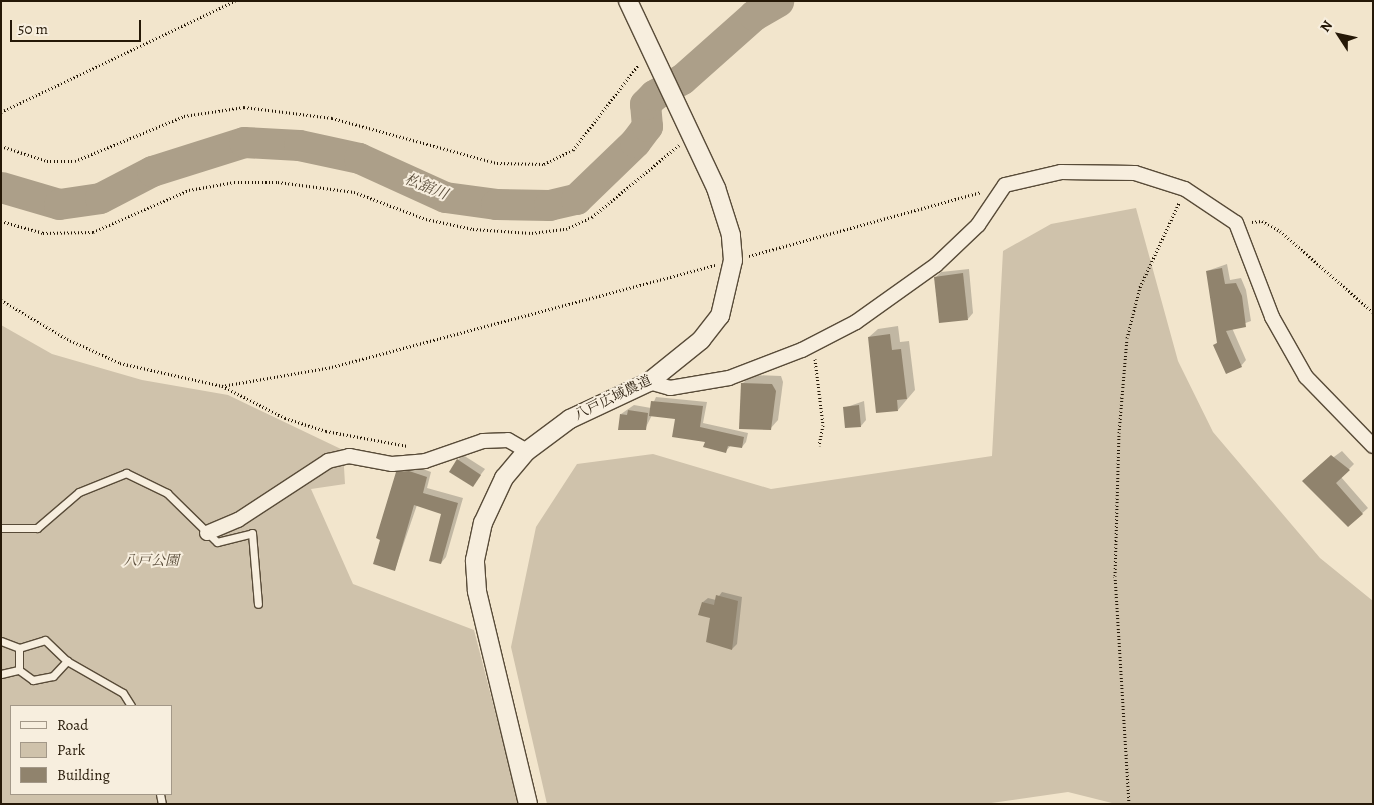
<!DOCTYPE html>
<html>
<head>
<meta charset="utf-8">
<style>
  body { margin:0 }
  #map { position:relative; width:1374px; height:805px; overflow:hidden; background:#f2e5cc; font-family:Alegreya,"Noto Serif JP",serif }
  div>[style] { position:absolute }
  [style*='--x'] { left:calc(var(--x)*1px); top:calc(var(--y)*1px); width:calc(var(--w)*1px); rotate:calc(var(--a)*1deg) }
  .green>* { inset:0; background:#cfc2ab }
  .shadow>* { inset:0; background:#0003 }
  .river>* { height:31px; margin:-15.5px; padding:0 15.5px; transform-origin:15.5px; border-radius:15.5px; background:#ac9f89 }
  .building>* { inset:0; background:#90836d }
  .path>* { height:3px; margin-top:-1.5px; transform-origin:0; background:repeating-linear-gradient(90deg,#251807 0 1px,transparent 0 3.5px) }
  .roads { filter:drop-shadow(1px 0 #584b38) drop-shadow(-1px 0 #584b38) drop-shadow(0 1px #584b38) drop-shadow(0 -1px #584b38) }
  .service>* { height:7px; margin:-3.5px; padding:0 3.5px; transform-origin:3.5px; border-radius:3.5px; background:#f7eede }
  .minor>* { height:14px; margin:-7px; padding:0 7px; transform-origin:7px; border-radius:7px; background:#f7eede }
  .tertiary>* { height:18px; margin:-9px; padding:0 9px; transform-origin:9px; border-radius:9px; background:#f7eede }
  span { translate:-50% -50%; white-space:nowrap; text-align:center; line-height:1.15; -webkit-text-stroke:4px #f7eede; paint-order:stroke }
  .street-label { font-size:14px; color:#251807 }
  .park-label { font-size:14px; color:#584b38; font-style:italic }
  .water-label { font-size:15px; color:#5b4e3b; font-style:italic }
  .frame { position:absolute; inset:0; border:2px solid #251807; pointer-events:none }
  .legend { position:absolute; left:10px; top:705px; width:162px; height:90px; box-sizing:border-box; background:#f7eede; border:1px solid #a39888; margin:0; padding:6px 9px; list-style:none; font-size:15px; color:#251807 }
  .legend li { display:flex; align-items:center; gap:10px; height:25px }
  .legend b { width:25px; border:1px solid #a39888 }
  .north { position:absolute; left:1314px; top:10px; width:50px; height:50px; -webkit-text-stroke:4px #f7eede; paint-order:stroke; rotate:305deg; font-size:14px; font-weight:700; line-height:20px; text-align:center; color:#251807 }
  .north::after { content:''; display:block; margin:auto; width:18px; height:22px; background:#251807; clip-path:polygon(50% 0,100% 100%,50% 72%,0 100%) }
  .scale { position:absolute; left:10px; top:20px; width:131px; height:22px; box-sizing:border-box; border:2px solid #251807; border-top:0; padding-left:6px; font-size:15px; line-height:18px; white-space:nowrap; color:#251807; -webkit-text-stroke:4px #f7eede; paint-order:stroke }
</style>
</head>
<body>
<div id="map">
  <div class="green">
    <i style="clip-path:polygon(1136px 208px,1178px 361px,1213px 432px,1320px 558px,1373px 601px,1373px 804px,1116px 804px,1068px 792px,984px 804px,547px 804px,511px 647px,536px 527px,577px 464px,653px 454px,771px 489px,992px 456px,1003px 251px,1051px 224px)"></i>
    <i style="clip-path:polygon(evenodd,1px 325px,52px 354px,142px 380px,228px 395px,343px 450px,345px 484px,311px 489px,353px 584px,474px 630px,519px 804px,1px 804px,1px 325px,11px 706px,171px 706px,171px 794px,11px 794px,11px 706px)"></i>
  </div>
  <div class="shadow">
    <i style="clip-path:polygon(1227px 264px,1230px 280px,1241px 278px,1246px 290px,1251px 321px,1232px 328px,1246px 360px,1241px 366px,1215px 345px,1218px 342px,1207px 271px)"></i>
    <i style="clip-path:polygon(969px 269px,973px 313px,968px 319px,936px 277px,941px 272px)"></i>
    <i style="clip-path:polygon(898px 326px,900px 342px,909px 341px,915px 390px,898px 410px,869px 337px,878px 329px)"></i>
    <i style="clip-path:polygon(751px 375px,781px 376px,783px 382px,778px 420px,770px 429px,742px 384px)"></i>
    <i style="clip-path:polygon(656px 397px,707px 402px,703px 423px,748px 433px,746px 442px,742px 447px,731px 445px,726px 451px,676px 418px,652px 415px,645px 429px,621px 414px,634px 405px,651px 408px)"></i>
    <i style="clip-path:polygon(864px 401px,866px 420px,861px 426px,844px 408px)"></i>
    <i style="clip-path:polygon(1342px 451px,1354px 464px,1341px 477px,1368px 508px,1348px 526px,1308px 476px)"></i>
    <i style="clip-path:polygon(463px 455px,485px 469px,472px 486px,458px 460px)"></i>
    <i style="clip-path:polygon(415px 466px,431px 472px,427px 488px,463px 498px,446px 557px,441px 563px,443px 513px,417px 505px,395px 569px,397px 473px)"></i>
    <i style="clip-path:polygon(722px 592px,742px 597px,737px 644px,732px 649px,703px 602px,708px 598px,716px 600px)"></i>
  </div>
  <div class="river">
    <i style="--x:1;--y:187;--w:60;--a:16.3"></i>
    <i style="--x:59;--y:204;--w:41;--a:-8.3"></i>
    <i style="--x:100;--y:198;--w:59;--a:-27.4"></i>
    <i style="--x:152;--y:171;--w:96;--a:-17.5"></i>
    <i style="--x:244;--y:142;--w:55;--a:3.1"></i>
    <i style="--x:299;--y:145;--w:61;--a:12.2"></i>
    <i style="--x:359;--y:158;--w:94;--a:24.4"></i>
    <i style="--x:445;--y:197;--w:51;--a:7.8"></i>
    <i style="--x:496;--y:204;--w:53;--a:1.1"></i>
    <i style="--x:549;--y:205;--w:28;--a:-13"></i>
    <i style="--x:576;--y:199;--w:82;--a:-44"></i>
    <i style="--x:635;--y:142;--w:20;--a:-53"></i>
    <i style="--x:647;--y:126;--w:22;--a:-95"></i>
    <i style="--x:645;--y:104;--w:13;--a:-45"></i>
    <i style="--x:654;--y:95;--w:32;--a:-30"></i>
    <i style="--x:682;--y:79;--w:96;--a:-41.6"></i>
    <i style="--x:754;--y:15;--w:28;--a:-30"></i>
  </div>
  <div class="building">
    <i style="clip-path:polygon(1222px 268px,1225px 284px,1236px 283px,1242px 296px,1246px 327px,1226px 331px,1242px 367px,1226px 374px,1213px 345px,1217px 343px,1206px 271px)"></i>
    <i style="clip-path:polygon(963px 273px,968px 320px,939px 323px,934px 277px)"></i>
    <i style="clip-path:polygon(890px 334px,892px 350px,901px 349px,907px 399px,897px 400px,898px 411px,876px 413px,868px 337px)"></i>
    <i style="clip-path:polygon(741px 383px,772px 384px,776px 391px,771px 430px,739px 429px)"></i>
    <i style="clip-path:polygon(651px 401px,703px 406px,700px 427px,744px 437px,742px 448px,728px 446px,726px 453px,703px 447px,705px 442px,672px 437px,675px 419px,649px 416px)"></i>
    <i style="clip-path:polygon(859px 405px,861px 427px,845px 428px,843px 407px)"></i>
    <i style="clip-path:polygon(628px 410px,648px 413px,646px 430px,618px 430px,620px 414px,627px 415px)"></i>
    <i style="clip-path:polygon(1331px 455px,1350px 470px,1336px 483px,1363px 514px,1348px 527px,1302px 481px)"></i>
    <i style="clip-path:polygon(457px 459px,481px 475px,473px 487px,449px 472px)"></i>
    <i style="clip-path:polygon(409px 471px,427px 477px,423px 493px,458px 503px,441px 564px,429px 561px,441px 514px,414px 505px,395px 571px,373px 564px,380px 540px,376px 538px,396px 472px)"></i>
    <i style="clip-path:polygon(716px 595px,738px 601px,732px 650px,706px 642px,710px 618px,698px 615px,702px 602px,714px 605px)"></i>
  </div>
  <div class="path">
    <i style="--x:1;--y:112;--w:259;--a:-25.4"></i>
    <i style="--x:1;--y:146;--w:48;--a:18.1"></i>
    <i style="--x:47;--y:161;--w:28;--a:0"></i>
    <i style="--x:75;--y:161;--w:118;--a:-22.4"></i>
    <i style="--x:184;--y:116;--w:61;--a:-8.5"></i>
    <i style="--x:244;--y:107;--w:89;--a:7.1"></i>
    <i style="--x:332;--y:118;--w:171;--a:15.3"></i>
    <i style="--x:497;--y:163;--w:47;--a:1.2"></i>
    <i style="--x:544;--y:164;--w:32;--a:-26"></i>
    <i style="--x:573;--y:150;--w:108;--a:-52.5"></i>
    <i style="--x:1;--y:221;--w:44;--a:15.9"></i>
    <i style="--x:43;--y:233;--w:50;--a:-1.1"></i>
    <i style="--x:93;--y:232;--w:105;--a:-23.6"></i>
    <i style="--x:189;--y:190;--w:46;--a:-10.1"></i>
    <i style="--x:234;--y:182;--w:44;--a:0"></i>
    <i style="--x:278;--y:182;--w:77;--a:7.5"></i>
    <i style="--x:354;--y:192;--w:77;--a:20.6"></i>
    <i style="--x:426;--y:219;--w:48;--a:12"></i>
    <i style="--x:473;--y:229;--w:59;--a:3.9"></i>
    <i style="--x:532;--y:233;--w:34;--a:-7"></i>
    <i style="--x:566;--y:229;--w:29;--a:-25"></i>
    <i style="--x:592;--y:217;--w:113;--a:-39.6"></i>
    <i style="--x:1252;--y:222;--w:10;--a:-6"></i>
    <i style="--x:1262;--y:221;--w:21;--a:29"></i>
    <i style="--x:1280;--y:231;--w:123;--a:41.1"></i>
    <i style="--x:749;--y:256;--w:241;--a:-15.4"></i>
    <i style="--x:1;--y:300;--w:77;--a:30.6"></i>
    <i style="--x:67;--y:339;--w:58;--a:24.4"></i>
    <i style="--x:120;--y:363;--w:105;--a:12.7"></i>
    <i style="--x:222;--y:386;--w:71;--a:26.9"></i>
    <i style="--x:285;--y:418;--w:43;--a:17.6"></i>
    <i style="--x:326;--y:431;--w:83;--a:10.4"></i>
    <i style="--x:815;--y:359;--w:66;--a:83.1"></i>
    <i style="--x:823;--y:425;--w:21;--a:101"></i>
    <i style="--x:222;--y:386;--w:112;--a:-9.8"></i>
    <i style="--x:332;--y:367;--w:397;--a:-14.9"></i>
    <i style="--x:1129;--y:804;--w:228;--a:-93.5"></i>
    <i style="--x:1115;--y:576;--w:143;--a:-88.4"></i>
    <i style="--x:1119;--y:433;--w:95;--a:-85.2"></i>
    <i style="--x:1127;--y:338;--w:53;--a:-75.7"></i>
    <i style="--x:1140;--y:287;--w:93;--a:-65.1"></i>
  </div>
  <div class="roads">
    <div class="service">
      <i style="--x:1;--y:528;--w:36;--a:0"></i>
      <i style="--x:37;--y:528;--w:55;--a:-40.6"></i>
      <i style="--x:79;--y:492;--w:51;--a:-22"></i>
      <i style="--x:126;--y:473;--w:46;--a:26"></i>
      <i style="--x:167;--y:493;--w:70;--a:44.4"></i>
      <i style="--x:217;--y:542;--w:36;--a:-14"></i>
      <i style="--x:252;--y:533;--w:71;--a:85.2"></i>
      <i style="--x:1;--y:641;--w:19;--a:21"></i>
      <i style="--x:19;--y:648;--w:27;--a:-17"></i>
      <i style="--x:45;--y:640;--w:30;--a:44"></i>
      <i style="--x:67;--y:661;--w:64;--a:29.7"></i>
      <i style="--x:123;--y:693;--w:15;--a:58"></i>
      <i style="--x:19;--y:648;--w:22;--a:90"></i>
      <i style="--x:1;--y:674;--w:18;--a:-13"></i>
      <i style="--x:19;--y:670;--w:17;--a:36"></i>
      <i style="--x:33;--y:680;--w:20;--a:-11"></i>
      <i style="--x:53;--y:676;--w:21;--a:-47"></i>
      <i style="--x:160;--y:794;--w:10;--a:79"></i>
    </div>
    <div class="minor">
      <i style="--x:649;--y:382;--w:22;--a:16"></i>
      <i style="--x:670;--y:388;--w:60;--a:-9.6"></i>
      <i style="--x:729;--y:378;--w:78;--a:-21"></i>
      <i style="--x:802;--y:350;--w:61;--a:-27.4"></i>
      <i style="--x:856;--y:322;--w:98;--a:-35.5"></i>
      <i style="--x:936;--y:265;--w:58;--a:-43.6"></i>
      <i style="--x:978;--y:225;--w:48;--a:-56"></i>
      <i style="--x:1005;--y:185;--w:57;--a:-13.1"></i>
      <i style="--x:1061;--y:172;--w:74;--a:0.8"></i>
      <i style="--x:1135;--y:173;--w:52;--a:17.7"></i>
      <i style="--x:1185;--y:189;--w:61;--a:33.7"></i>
      <i style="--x:1236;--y:223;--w:101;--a:69"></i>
      <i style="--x:1272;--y:317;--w:69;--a:60.5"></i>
      <i style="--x:1306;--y:377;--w:96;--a:45.8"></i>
      <i style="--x:207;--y:533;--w:34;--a:-23"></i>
      <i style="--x:238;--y:520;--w:108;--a:-33.2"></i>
      <i style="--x:328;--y:461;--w:22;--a:-13"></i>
      <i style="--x:349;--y:456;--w:44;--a:10.5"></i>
      <i style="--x:392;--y:464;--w:33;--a:-5"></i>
      <i style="--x:425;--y:461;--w:61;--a:-19"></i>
      <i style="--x:483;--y:441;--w:25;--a:-2"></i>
      <i style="--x:508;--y:440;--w:22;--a:30"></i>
    </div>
    <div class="tertiary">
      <i style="--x:528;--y:804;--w:219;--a:-103.5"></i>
      <i style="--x:477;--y:591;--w:31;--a:-94"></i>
      <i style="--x:475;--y:560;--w:38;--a:-78"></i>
      <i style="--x:483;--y:523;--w:50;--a:-65"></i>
      <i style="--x:504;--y:478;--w:35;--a:-50"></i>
      <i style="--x:527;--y:451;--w:54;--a:-36.7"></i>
      <i style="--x:570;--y:419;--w:87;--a:-25.1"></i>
      <i style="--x:649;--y:382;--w:67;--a:-38.9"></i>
      <i style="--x:701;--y:340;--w:31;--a:-52"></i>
      <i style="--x:720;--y:316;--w:57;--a:-76.9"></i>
      <i style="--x:733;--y:260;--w:25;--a:-95"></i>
      <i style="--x:731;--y:235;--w:49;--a:-107.7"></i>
      <i style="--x:716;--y:188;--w:207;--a:-115.2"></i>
    </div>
  </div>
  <div class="street-label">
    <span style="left:613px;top:398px;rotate:-26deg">八戸広域農道</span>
  </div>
  <div class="park-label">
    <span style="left:151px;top:561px">八戸公園</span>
  </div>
  <div class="water-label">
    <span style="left:426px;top:187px;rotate:22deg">松舘川</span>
  </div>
  <div class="frame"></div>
  <ul class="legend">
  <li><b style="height:6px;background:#f7eede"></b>Road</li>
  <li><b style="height:14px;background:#cfc2ab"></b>Park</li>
  <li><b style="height:14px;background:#90836d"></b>Building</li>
  </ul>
  <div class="north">N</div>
  <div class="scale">50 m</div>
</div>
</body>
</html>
